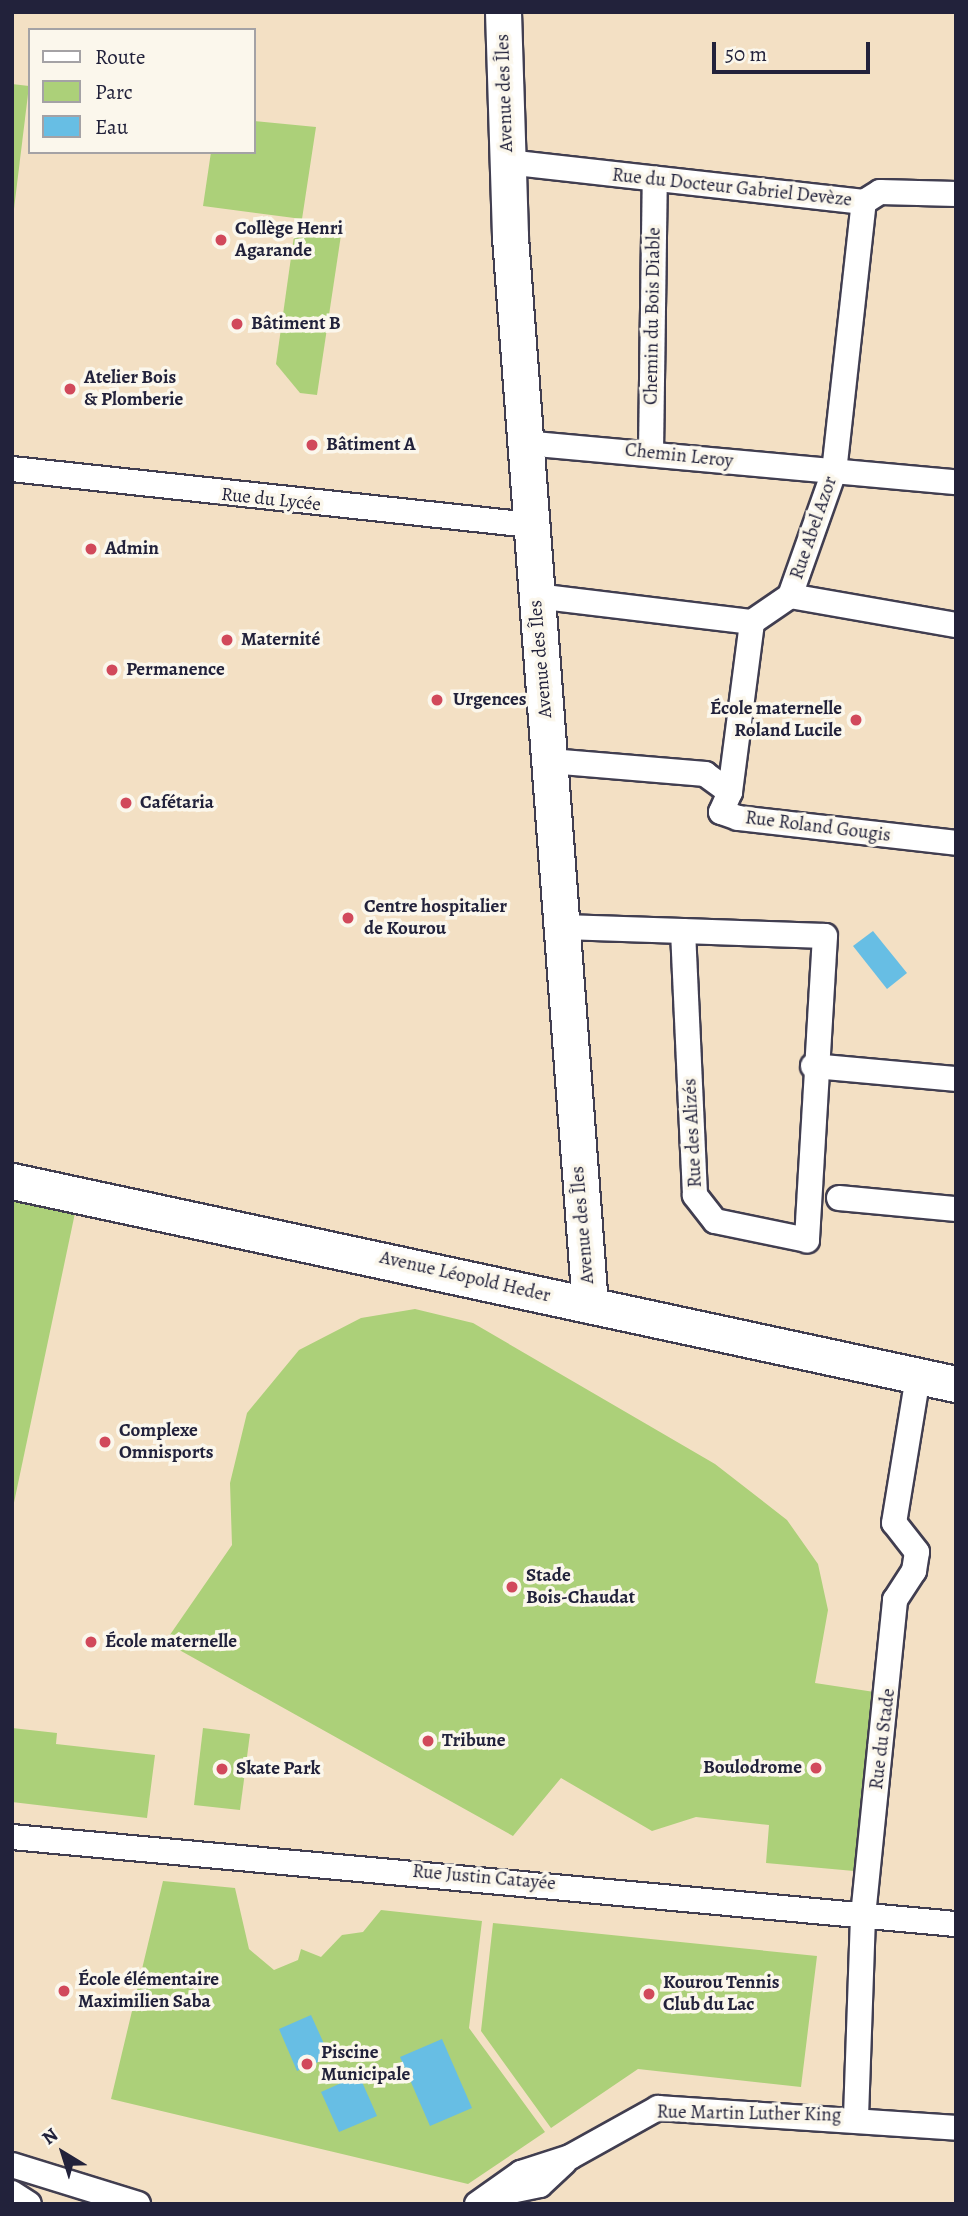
<!DOCTYPE html>
<html>
<head>
<meta charset="utf-8">
<style>
  body { margin:0 }
  #map { position:relative; width:968px; height:2216px; overflow:hidden; background:#f3e0c4; font-family:Alegreya,serif }
  div>[style] { position:absolute }
  [style*='--x'] { left:calc(var(--x)*1px); top:calc(var(--y)*1px); width:calc(var(--w)*1px); rotate:calc(var(--a)*1deg) }
  .green>* { inset:0; background:#acd079 }
  .water>* { inset:0; background:#67bee4 }
  .roads { filter:drop-shadow(2px 0 #413e50) drop-shadow(-2px 0 #413e50) drop-shadow(0 2px #413e50) drop-shadow(0 -2px #413e50) }
  .street>* { height:24px; margin:-12px; padding:0 12px; transform-origin:12px; border-radius:12px; background:#fff }
  .secondary>* { height:35px; margin:-17.5px; padding:0 17.5px; transform-origin:17.5px; border-radius:17.5px; background:#fff }
  .dots>* { width:19px; height:19px; translate:-50% -50%; box-sizing:border-box; border:4px solid #fbf7ec; border-radius:50% }
  span { translate:-50% -50%; white-space:nowrap; text-align:center; line-height:1.15; -webkit-text-stroke:7px #fbf7ec; paint-order:stroke }
  .street-label { font-size:19px; color:#22223b }
  .poi-label { font-size:19px; color:#22223b; font-weight:700 }
  .left { translate:0 -50%; text-align:left }
  .right { translate:-100% -50%; text-align:right }
  .frame { position:absolute; inset:0; border:14px solid #22223b; pointer-events:none }
  .legend { position:absolute; left:28px; top:28px; width:228px; height:126px; box-sizing:border-box; background:#fbf7ec; border:2px solid #a4a2a5; margin:0; padding:9px 12px; list-style:none; font-size:21px; color:#22223b }
  .legend li { display:flex; align-items:center; gap:14px; height:35px }
  .legend b { width:35px; border:2px solid #a4a2a5 }
  .north { position:absolute; left:28px; top:2118px; width:70px; height:70px; -webkit-text-stroke:5px #fbf7ec; paint-order:stroke; rotate:322deg; font-size:19px; font-weight:700; line-height:28px; text-align:center; color:#22223b }
  .north::after { content:''; display:block; margin:auto; width:24px; height:32px; background:#22223b; clip-path:polygon(50% 0,100% 100%,50% 72%,0 100%) }
  .scale { position:absolute; left:712px; top:42px; width:158px; height:32px; box-sizing:border-box; border:4px solid #22223b; border-top:0; padding-left:9px; font-size:21px; line-height:24px; white-space:nowrap; color:#22223b; -webkit-text-stroke:5px #fbf7ec; paint-order:stroke }
</style>
</head>
<body>
<div id="map">
  <div class="green">
    <i style="clip-path:polygon(12px 84px,29px 86px,13px 217px,12px 216px)"></i>
    <i style="clip-path:polygon(254px 121px,316px 127px,302px 219px,203px 206px,211px 152px,254px 152px)"></i>
    <i style="clip-path:polygon(295px 229px,341px 235px,317px 395px,300px 393px,276px 364px)"></i>
    <i style="clip-path:polygon(12px 1181px,79px 1194px,12px 1512px)"></i>
    <i style="clip-path:polygon(415px 1309px,473px 1323px,715px 1464px,787px 1520px,818px 1564px,828px 1610px,815px 1683px,881px 1693px,854px 1871px,766px 1863px,769px 1825px,696px 1817px,652px 1831px,561px 1778px,513px 1836px,165px 1642px,232px 1545px,230px 1483px,247px 1413px,299px 1350px,361px 1318px)"></i>
    <i style="clip-path:polygon(12px 1728px,57px 1733px,56px 1744px,155px 1755px,147px 1818px,12px 1802px)"></i>
    <i style="clip-path:polygon(203px 1728px,250px 1734px,240px 1810px,194px 1805px)"></i>
    <i style="clip-path:polygon(163px 1881px,235px 1888px,249px 1949px,274px 1970px,298px 1960px,301px 1949px,321px 1957px,342px 1935px,363px 1932px,381px 1910px,482px 1921px,469px 2028px,545px 2132px,468px 2184px,111px 2099px)"></i>
    <i style="clip-path:polygon(493px 1923px,817px 1956px,801px 2087px,638px 2069px,551px 2128px,481px 2031px)"></i>
  </div>
  <div class="water">
    <i style="clip-path:polygon(873px 931px,907px 973px,887px 989px,853px 946px)"></i>
    <i style="clip-path:polygon(311px 2015px,330px 2057px,297px 2071px,279px 2029px)"></i>
    <i style="clip-path:polygon(442px 2039px,472px 2108px,430px 2126px,400px 2057px)"></i>
    <i style="clip-path:polygon(359px 2075px,377px 2116px,339px 2132px,321px 2092px)"></i>
  </div>
  <div class="roads">
    <div class="street">
      <i style="--x:507;--y:162;--w:359;--a:6.4"></i>
      <i style="--x:864;--y:202;--w:19;--a:-32"></i>
      <i style="--x:880;--y:192;--w:76;--a:1.5"></i>
      <i style="--x:524;--y:443;--w:434;--a:5.2"></i>
      <i style="--x:651;--y:452;--w:271;--a:-89.2"></i>
      <i style="--x:12;--y:469;--w:521;--a:6.17"></i>
      <i style="--x:536;--y:596;--w:218;--a:6.9"></i>
      <i style="--x:790;--y:596;--w:169;--a:9.9"></i>
      <i style="--x:550;--y:761;--w:156;--a:4.8"></i>
      <i style="--x:705;--y:774;--w:31;--a:36"></i>
      <i style="--x:730;--y:792;--w:22;--a:114"></i>
      <i style="--x:721;--y:812;--w:18;--a:19"></i>
      <i style="--x:738;--y:818;--w:219;--a:6.5"></i>
      <i style="--x:730;--y:792;--w:171;--a:-82.6"></i>
      <i style="--x:752;--y:622;--w:46;--a:-34.4"></i>
      <i style="--x:790;--y:596;--w:132;--a:-70.5"></i>
      <i style="--x:834;--y:472;--w:272;--a:-83.7"></i>
      <i style="--x:563;--y:927;--w:120;--a:1.9"></i>
      <i style="--x:683;--y:931;--w:142;--a:2"></i>
      <i style="--x:825;--y:936;--w:305;--a:93.4"></i>
      <i style="--x:807;--y:1240;--w:94;--a:-168.3"></i>
      <i style="--x:715;--y:1221;--w:33;--a:-128"></i>
      <i style="--x:695;--y:1195;--w:264;--a:-92.6"></i>
      <i style="--x:813;--y:1066;--w:144;--a:5.2"></i>
      <i style="--x:839;--y:1198;--w:118;--a:5.4"></i>
      <i style="--x:12;--y:1837;--w:948;--a:5.27"></i>
      <i style="--x:856;--y:2117;--w:201;--a:-88"></i>
      <i style="--x:863;--y:1916;--w:318;--a:-84.2"></i>
      <i style="--x:895;--y:1600;--w:35;--a:-57"></i>
      <i style="--x:914;--y:1571;--w:19;--a:-81"></i>
      <i style="--x:917;--y:1552;--w:37;--a:-128"></i>
      <i style="--x:894;--y:1523;--w:149;--a:-80.7"></i>
      <i style="--x:12;--y:2165;--w:132;--a:17.2"></i>
      <i style="--x:12;--y:2193;--w:20;--a:33"></i>
      <i style="--x:492;--y:2195;--w:49;--a:-11.8"></i>
      <i style="--x:540;--y:2185;--w:33;--a:-43"></i>
      <i style="--x:477;--y:2204;--w:54;--a:-35.2"></i>
      <i style="--x:521;--y:2173;--w:52;--a:-18.1"></i>
      <i style="--x:570;--y:2157;--w:101;--a:-29.1"></i>
      <i style="--x:658;--y:2108;--w:299;--a:3.8"></i>
    </div>
    <div class="secondary">
      <i style="--x:503;--y:12;--w:225;--a:88.2"></i>
      <i style="--x:510;--y:237;--w:1071;--a:85.72"></i>
      <i style="--x:12;--y:1181;--w:966;--a:12.14"></i>
    </div>
  </div>
  <div class="dots">
    <i style="left:221px;top:240px;background:#d1495b"></i>
    <i style="left:237px;top:324px;background:#d1495b"></i>
    <i style="left:70px;top:389px;background:#d1495b"></i>
    <i style="left:312px;top:445px;background:#d1495b"></i>
    <i style="left:91px;top:549px;background:#d1495b"></i>
    <i style="left:227px;top:640px;background:#d1495b"></i>
    <i style="left:112px;top:670px;background:#d1495b"></i>
    <i style="left:437px;top:700px;background:#d1495b"></i>
    <i style="left:856px;top:720px;background:#d1495b"></i>
    <i style="left:126px;top:803px;background:#d1495b"></i>
    <i style="left:348px;top:918px;background:#d1495b"></i>
    <i style="left:105px;top:1442px;background:#d1495b"></i>
    <i style="left:512px;top:1587px;background:#d1495b"></i>
    <i style="left:91px;top:1642px;background:#d1495b"></i>
    <i style="left:428px;top:1741px;background:#d1495b"></i>
    <i style="left:816px;top:1768px;background:#d1495b"></i>
    <i style="left:222px;top:1769px;background:#d1495b"></i>
    <i style="left:64px;top:1991px;background:#d1495b"></i>
    <i style="left:649px;top:1994px;background:#d1495b"></i>
    <i style="left:307px;top:2064px;background:#d1495b"></i>
  </div>
  <div class="street-label">
    <span style="left:505px;top:93px;rotate:-92deg">Avenue des Îles</span>
    <span style="left:732px;top:188px;rotate:6deg">Rue du Docteur Gabriel Devèze</span>
    <span style="left:653px;top:316px;rotate:-89deg">Chemin du Bois Diable</span>
    <span style="left:679px;top:456px;rotate:6deg">Chemin Leroy</span>
    <span style="left:271px;top:500px;rotate:6deg">Rue du Lycée</span>
    <span style="left:814px;top:528px;rotate:-71deg">Rue Abel Azor</span>
    <span style="left:541px;top:659px;rotate:-95deg">Avenue des Îles</span>
    <span style="left:818px;top:827px;rotate:7deg">Rue Roland Gougis</span>
    <span style="left:693px;top:1133px;rotate:-93deg">Rue des Alizés</span>
    <span style="left:583px;top:1225px;rotate:-95deg">Avenue des Îles</span>
    <span style="left:465px;top:1277px;rotate:13deg">Avenue Léopold Heder</span>
    <span style="left:883px;top:1739px;rotate:-83deg">Rue du Stade</span>
    <span style="left:484px;top:1878px;rotate:5deg">Rue Justin Catayée</span>
    <span style="left:749px;top:2114px;rotate:1deg">Rue Martin Luther King</span>
  </div>
  <div class="poi-label">
    <span class="left" style="left:235px;top:240px">Collège Henri<br>Agarande</span>
    <span class="left" style="left:251px;top:324px">Bâtiment B</span>
    <span class="left" style="left:84px;top:389px">Atelier Bois<br>&amp; Plomberie</span>
    <span class="left" style="left:326px;top:445px">Bâtiment A</span>
    <span class="left" style="left:105px;top:549px">Admin</span>
    <span class="left" style="left:241px;top:640px">Maternité</span>
    <span class="left" style="left:126px;top:670px">Permanence</span>
    <span class="left" style="left:453px;top:700px">Urgences</span>
    <span class="right" style="left:842px;top:720px">École maternelle<br>Roland Lucile</span>
    <span class="left" style="left:140px;top:803px">Cafétaria</span>
    <span class="left" style="left:364px;top:918px">Centre hospitalier<br>de Kourou</span>
    <span class="left" style="left:119px;top:1442px">Complexe<br>Omnisports</span>
    <span class="left" style="left:526px;top:1587px">Stade<br>Bois-Chaudat</span>
    <span class="left" style="left:105px;top:1642px">École maternelle</span>
    <span class="left" style="left:442px;top:1741px">Tribune</span>
    <span class="right" style="left:802px;top:1768px">Boulodrome</span>
    <span class="left" style="left:236px;top:1769px">Skate Park</span>
    <span class="left" style="left:78px;top:1991px">École élémentaire<br>Maximilien Saba</span>
    <span class="left" style="left:663px;top:1994px">Kourou Tennis<br>Club du Lac</span>
    <span class="left" style="left:321px;top:2064px">Piscine<br>Municipale</span>
  </div>
  <div class="frame"></div>
  <ul class="legend">
  <li><b style="height:9px;background:#fff"></b>Route</li>
  <li><b style="height:19px;background:#acd079"></b>Parc</li>
  <li><b style="height:19px;background:#67bee4"></b>Eau</li>
  </ul>
  <div class="north">N</div>
  <div class="scale">50 m</div>
</div>
</body>
</html>
